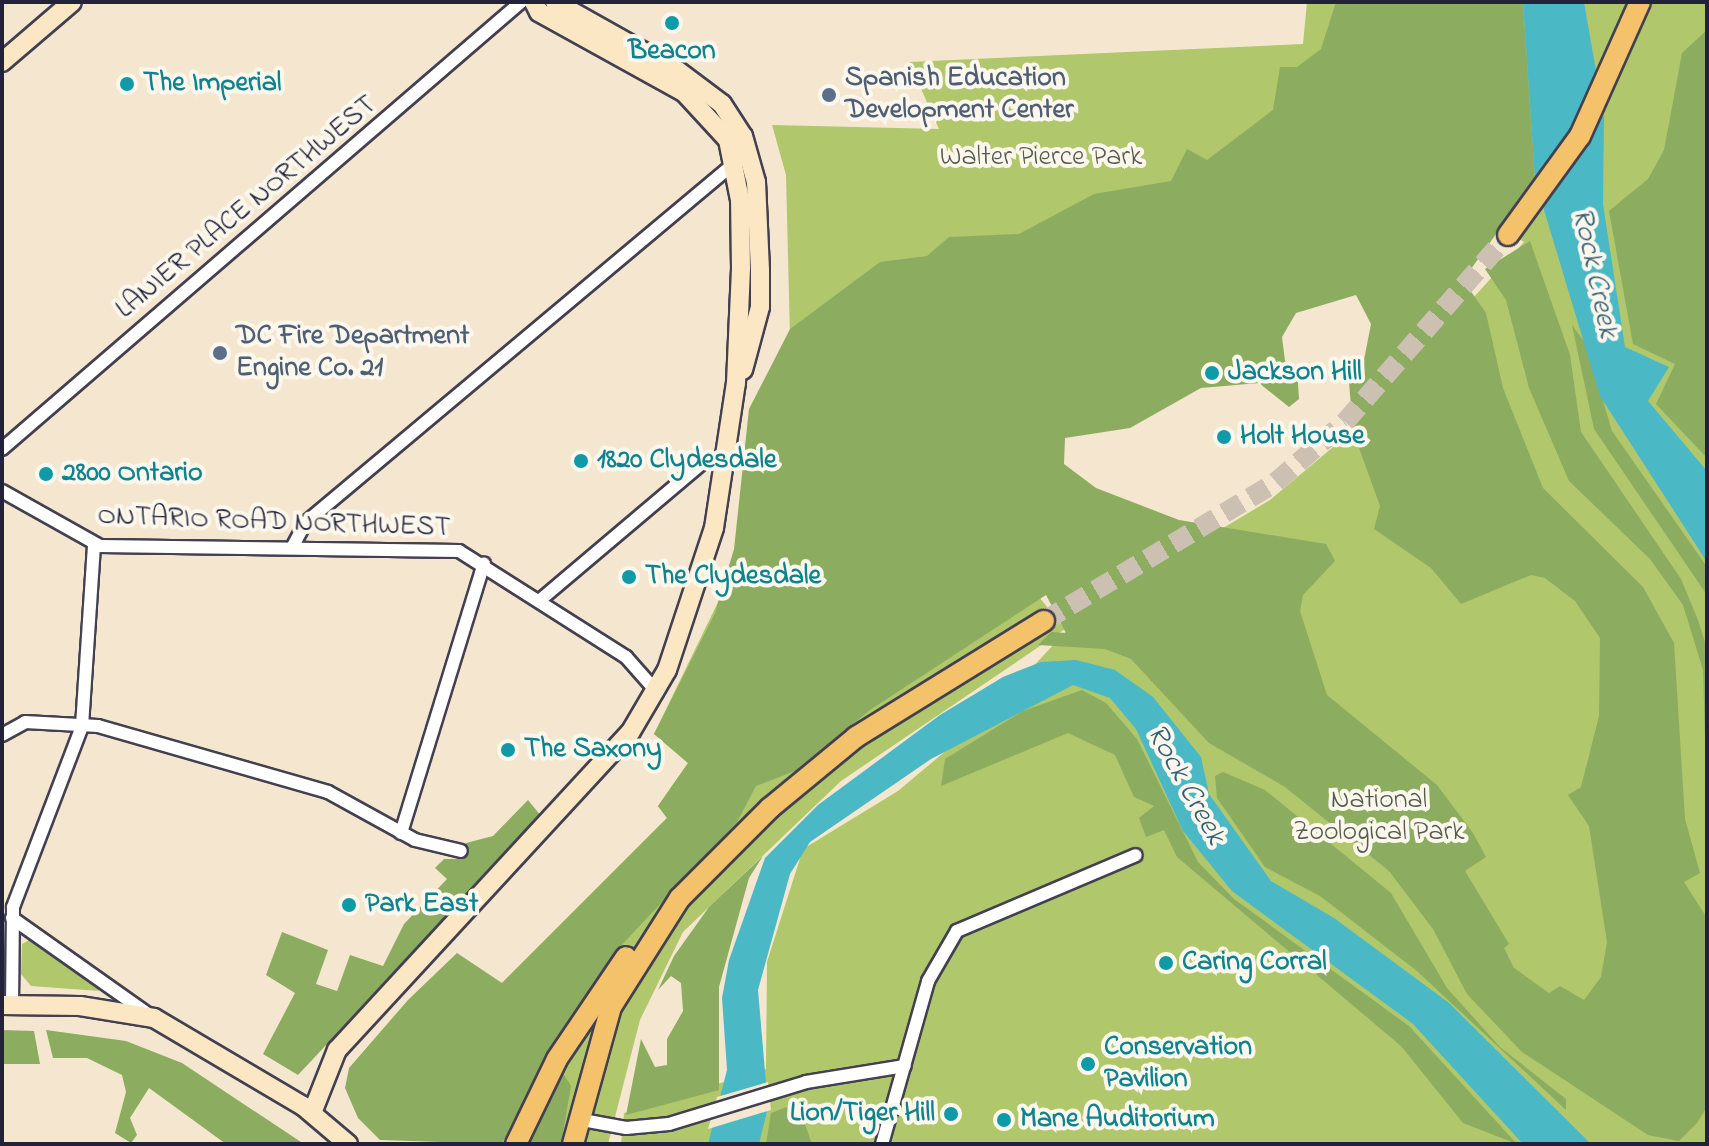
<!DOCTYPE html>
<html>
<head>
<meta charset="utf-8">
<style>
  body { margin:0 }
  #map { position:relative; width:1709px; height:1146px; overflow:hidden; background:#f5e7cf; font-family:"Indie Flower",sans-serif }
  div>[style] { position:absolute }
  [style*='--x'] { left:calc(var(--x)*1px); top:calc(var(--y)*1px); width:calc(var(--w)*1px); rotate:calc(var(--a)*1deg) }
  .green>* { inset:0; background:#b0c76b }
  .forest>* { inset:0; background:#8cac5f }
  .water>* { inset:0; background:#4bb8c6 }
  .pier>* { inset:0; background:#f5e7cf }
  .primary-tunnel>* { height:20px; margin-top:-10px; transform-origin:0; background:repeating-linear-gradient(90deg,#cbc0b1 0 20px,transparent 0 30px) }
  .roads { filter:drop-shadow(2px 0 #424051) drop-shadow(-2px 0 #424051) drop-shadow(0 2px #424051) drop-shadow(0 -2px #424051) }
  .street>* { height:12px; margin:-6px; padding:0 6px; transform-origin:6px; border-radius:6px; background:#fff }
  .secondary>* { height:18px; margin:-9px; padding:0 9px; transform-origin:9px; border-radius:9px; background:#fbe7c3 }
  .primary>* { height:20px; margin:-10px; padding:0 10px; transform-origin:10px; border-radius:10px; background:#f4c26a }
  .dots>* { width:22px; height:22px; translate:-50% -50%; box-sizing:border-box; border:4px solid #fbf7ec; border-radius:50% }
  span { translate:-50% -50%; white-space:nowrap; text-align:center; line-height:1.15; -webkit-text-stroke:8px #fbf7ec; paint-order:stroke }
  .culture-label { font-size:28px; color:#0d838f; font-weight:700 }
  .left { translate:0 -50%; text-align:left }
  .right { translate:-100% -50%; text-align:right }
  .service-label { font-size:28px; color:#4e5e75; font-weight:700 }
  .park-label { font-size:28px; color:#545c4c }
  .street-label { font-size:28px; color:#22223b }
  .water-label { font-size:30px; color:#325e73; font-style:italic }
  .frame { position:absolute; inset:0; border:4px solid #22223b; pointer-events:none }
</style>
</head>
<body>
<div id="map">
  <div class="green">
    <i style="clip-path:polygon(1307px 2px,1707px 2px,1707px 1144px,621px 1144px,624px 1113px,766px 1069px,767px 962px,803px 849px,898px 791px,985px 718px,1086px 610px,1270px 500px,1351px 432px,1524px 242px,1474px 212px,790px 337px,786px 175px,772px 125px,939px 129px,909px 62px,1303px 44px)"></i>
    <i style="clip-path:polygon(1039px 597px,1065px 629px,841px 781px,683px 932px,640px 1020px,608px 1144px,453px 1144px,502px 983px,667px 818px,658px 806px,688px 763px,654px 734px,720px 598px)"></i>
    <i style="clip-path:polygon(29px 940px,96px 984px,99px 991px,31px 986px,21px 974px,22px 944px)"></i>
  </div>
  <div class="forest">
    <i style="clip-path:polygon(evenodd,1336px 2px,1523px 2px,1535px 180px,1463px 280px,1486px 313px,1503px 388px,1543px 488px,1643px 587px,1674px 643px,1685px 819px,1700px 873px,1684px 882px,1707px 918px,1707px 1107px,1697px 1123px,1679px 1141px,1648px 1135px,1522px 1052px,1467px 994px,1433px 929px,1389px 871px,1285px 787px,1209px 743px,1131px 659px,1105px 649px,1038px 645px,1051px 632px,1066px 633px,1046px 595px,870px 710px,795px 771px,756px 786px,737px 822px,617px 950px,548px 1053px,502px 1144px,380px 1140px,358px 1118px,345px 1088px,349px 1068px,408px 1000px,457px 953px,502px 983px,667px 818px,658px 806px,688px 763px,654px 734px,715px 613px,734px 549px,749px 409px,790px 329px,880px 262px,927px 256px,949px 237px,1019px 234px,1094px 194px,1171px 181px,1187px 149px,1207px 160px,1273px 110px,1280px 67px,1297px 67px,1321px 49px,1336px 2px,1356px 295px,1371px 324px,1362px 370px,1349px 382px,1353px 431px,1380px 506px,1374px 529px,1431px 568px,1461px 604px,1531px 575px,1545px 578px,1575px 601px,1600px 638px,1599px 716px,1581px 787px,1568px 795px,1589px 826px,1607px 942px,1601px 977px,1584px 1000px,1560px 986px,1549px 993px,1514px 968px,1504px 948px,1509px 944px,1465px 871px,1486px 857px,1473px 833px,1437px 785px,1327px 695px,1300px 611px,1303px 595px,1335px 561px,1326px 544px,1179px 520px,1096px 488px,1064px 464px,1065px 438px,1130px 428px,1201px 388px,1259px 383px,1289px 407px,1299px 399px,1297px 369px,1285px 361px,1282px 337px,1296px 313px,1356px 295px)"></i>
    <i style="clip-path:polygon(1707px 30px,1707px 458px,1656px 404px,1675px 364px,1633px 344px,1609px 211px,1648px 179px,1664px 150px,1682px 53px)"></i>
    <i style="clip-path:polygon(1530px 241px,1570px 355px,1581px 432px,1681px 579px,1698px 620px,1707px 649px,1707px 805px,1703px 670px,1683px 605px,1650px 559px,1569px 481px,1529px 388px,1506px 300px,1485px 269px)"></i>
    <i style="clip-path:polygon(1572px 325px,1586px 344px,1612px 431px,1707px 567px,1707px 595px,1594px 429px)"></i>
    <i style="clip-path:polygon(1082px 690px,1106px 703px,1137px 739px,1198px 862px,1234px 899px,1409px 1026px,1517px 1144px,1463px 1123px,1401px 1046px,1177px 857px,1164px 830px,1146px 837px,1139px 818px,1154px 806px,1134px 797px,1115px 755px,1068px 733px,941px 786px,945px 759px,1023px 711px)"></i>
    <i style="clip-path:polygon(1223px 772px,1265px 790px,1391px 893px,1447px 988px,1500px 1047px,1566px 1099px,1566px 1110px,1417px 971px,1320px 896px,1265px 867px,1217px 798px,1215px 776px)"></i>
    <i style="clip-path:polygon(528px 800px,541px 816px,298px 1075px,263px 1054px,295px 993px,266px 975px,282px 932px,328px 950px,316px 984px,337px 991px,350px 955px,383px 966px,404px 924px,447px 879px,435px 868px,444px 859px,463px 859px,466px 843px,493px 836px)"></i>
    <i style="clip-path:polygon(763px 856px,749px 878px,719px 987px,719px 1090px,626px 1115px,641px 1039px,655px 1067px,667px 1065px,667px 1039px,683px 1011px,681px 983px,671px 976px,658px 990px,674px 956px,709px 907px)"></i>
    <i style="clip-path:polygon(2px 1030px,34px 1031px,40px 1064px,2px 1064px)"></i>
    <i style="clip-path:polygon(46px 1030px,126px 1041px,182px 1063px,304px 1144px,226px 1144px,149px 1088px,130px 1118px,137px 1135px,131px 1143px,115px 1133px,126px 1092px,122px 1075px,87px 1058px,53px 1058px)"></i>
    <i style="clip-path:polygon(561px 1070px,571px 1086px,561px 1144px,528px 1144px)"></i>
    <i style="clip-path:polygon(787px 1107px,802px 1116px,812px 1144px,766px 1144px,771px 1113px)"></i>
  </div>
  <div class="water">
    <i style="clip-path:polygon(1523px 2px,1584px 2px,1604px 117px,1603px 204px,1625px 347px,1669px 367px,1648px 401px,1707px 471px,1707px 562px,1600px 396px,1535px 180px)"></i>
    <i style="clip-path:polygon(1076px 660px,1115px 670px,1153px 697px,1201px 757px,1209px 794px,1271px 881px,1334px 918px,1449px 1003px,1591px 1144px,1523px 1144px,1413px 1024px,1232px 891px,1183px 831px,1136px 729px,1110px 698px,1073px 685px,931px 759px,810px 842px,790px 874px,758px 990px,768px 1107px,759px 1144px,708px 1144px,727px 1070px,722px 998px,729px 960px,765px 858px,818px 805px,940px 715px,1003px 677px,1041px 662px)"></i>
  </div>
  <div class="pier">
    <i style="clip-path:polygon(768px 1082px,771px 1110px,708px 1129px,717px 1097px)"></i>
  </div>
  <div class="primary-tunnel">
    <i style="--x:1044;--y:621;--w:270;--a:-30.9"></i>
    <i style="--x:1276;--y:482;--w:91;--a:-41"></i>
    <i style="--x:1345;--y:422;--w:248;--a:-48.9"></i>
  </div>
  <div class="roads">
    <div class="street">
      <i style="--x:2;--y:449;--w:685;--a:-40.74"></i>
      <i style="--x:2;--y:491;--w:112;--a:29.3"></i>
      <i style="--x:100;--y:546;--w:359;--a:0.8"></i>
      <i style="--x:459;--y:551;--w:198;--a:32.4"></i>
      <i style="--x:626;--y:657;--w:47;--a:48.5"></i>
      <i style="--x:293;--y:546;--w:26;--a:-62"></i>
      <i style="--x:305;--y:523;--w:564;--a:-39.96"></i>
      <i style="--x:539;--y:601;--w:219;--a:-40.2"></i>
      <i style="--x:706;--y:460;--w:19;--a:-3"></i>
      <i style="--x:2;--y:735;--w:26;--a:-29"></i>
      <i style="--x:25;--y:722;--w:73;--a:3.1"></i>
      <i style="--x:98;--y:726;--w:239;--a:16"></i>
      <i style="--x:328;--y:792;--w:99;--a:28.9"></i>
      <i style="--x:415;--y:840;--w:47;--a:13.4"></i>
      <i style="--x:401;--y:833;--w:282;--a:-72.9"></i>
      <i style="--x:12;--y:918;--w:174;--a:35.2"></i>
      <i style="--x:12;--y:1005;--w:98;--a:-89.4"></i>
      <i style="--x:13;--y:907;--w:194;--a:-69.1"></i>
      <i style="--x:82;--y:726;--w:181;--a:-86.2"></i>
      <i style="--x:577;--y:1119;--w:50;--a:10.4"></i>
      <i style="--x:626;--y:1128;--w:43;--a:-5.3"></i>
      <i style="--x:669;--y:1124;--w:143;--a:-17"></i>
      <i style="--x:806;--y:1082;--w:100;--a:-9.2"></i>
      <i style="--x:882;--y:1144;--w:169;--a:-74.2"></i>
      <i style="--x:928;--y:981;--w:58;--a:-59.9"></i>
      <i style="--x:957;--y:931;--w:194;--a:-23"></i>
    </div>
    <div class="secondary">
      <i style="--x:555;--y:2;--w:141;--a:29.3"></i>
      <i style="--x:678;--y:71;--w:55;--a:36.9"></i>
      <i style="--x:722;--y:104;--w:38;--a:57"></i>
      <i style="--x:743;--y:136;--w:48;--a:74.2"></i>
      <i style="--x:756;--y:182;--w:89;--a:87.4"></i>
      <i style="--x:760;--y:271;--w:36;--a:90"></i>
      <i style="--x:760;--y:307;--w:65;--a:105.1"></i>
      <i style="--x:2;--y:62;--w:92;--a:-40.6"></i>
      <i style="--x:2;--y:1005;--w:78;--a:0.7"></i>
      <i style="--x:80;--y:1006;--w:75;--a:9.2"></i>
      <i style="--x:154;--y:1018;--w:173;--a:30.6"></i>
      <i style="--x:303;--y:1106;--w:59;--a:40.2"></i>
      <i style="--x:312;--y:1113;--w:68;--a:-68.4"></i>
      <i style="--x:337;--y:1050;--w:432;--a:-47.3"></i>
      <i style="--x:630;--y:733;--w:73;--a:-59.6"></i>
      <i style="--x:667;--y:670;--w:150;--a:-71.7"></i>
      <i style="--x:714;--y:528;--w:147;--a:-81.4"></i>
      <i style="--x:736;--y:383;--w:115;--a:-87.5"></i>
      <i style="--x:741;--y:268;--w:68;--a:-90.8"></i>
      <i style="--x:740;--y:200;--w:61;--a:-101.3"></i>
      <i style="--x:728;--y:140;--w:64;--a:-132.5"></i>
      <i style="--x:685;--y:93;--w:167;--a:-151"></i>
      <i style="--x:539;--y:12;--w:11;--a:-117"></i>
    </div>
    <div class="primary">
      <i style="--x:1508;--y:235;--w:122;--a:-54"></i>
      <i style="--x:1580;--y:136;--w:147;--a:-65.9"></i>
      <i style="--x:516;--y:1144;--w:94;--a:-64.2"></i>
      <i style="--x:557;--y:1059;--w:123;--a:-55.9"></i>
      <i style="--x:573;--y:1144;--w:142;--a:-74.5"></i>
      <i style="--x:611;--y:1007;--w:129;--a:-57.7"></i>
      <i style="--x:680;--y:898;--w:127;--a:-45"></i>
      <i style="--x:770;--y:808;--w:112;--a:-39.5"></i>
      <i style="--x:856;--y:737;--w:221;--a:-31.7"></i>
    </div>
  </div>
  <div class="dots">
    <i style="left:672px;top:23px;background:#0f9aa8"></i>
    <i style="left:127px;top:84px;background:#0f9aa8"></i>
    <i style="left:829px;top:95px;background:#5c6f8a"></i>
    <i style="left:220px;top:353px;background:#5c6f8a"></i>
    <i style="left:1212px;top:373px;background:#0f9aa8"></i>
    <i style="left:1224px;top:437px;background:#0f9aa8"></i>
    <i style="left:581px;top:461px;background:#0f9aa8"></i>
    <i style="left:46px;top:474px;background:#0f9aa8"></i>
    <i style="left:629px;top:577px;background:#0f9aa8"></i>
    <i style="left:508px;top:750px;background:#0f9aa8"></i>
    <i style="left:349px;top:905px;background:#0f9aa8"></i>
    <i style="left:1166px;top:963px;background:#0f9aa8"></i>
    <i style="left:1088px;top:1064px;background:#0f9aa8"></i>
    <i style="left:951px;top:1114px;background:#0f9aa8"></i>
    <i style="left:1004px;top:1120px;background:#0f9aa8"></i>
  </div>
  <div class="culture-label">
    <span style="left:672px;top:52px">Beacon</span>
    <span class="left" style="left:143px;top:84px">The Imperial</span>
    <span class="left" style="left:1228px;top:373px">Jackson Hill</span>
    <span class="left" style="left:1240px;top:437px">Holt House</span>
    <span class="left" style="left:597px;top:461px">1820 Clydesdale</span>
    <span class="left" style="left:62px;top:474px">2800 Ontario</span>
    <span class="left" style="left:645px;top:577px">The Clydesdale</span>
    <span class="left" style="left:524px;top:750px">The Saxony</span>
    <span class="left" style="left:365px;top:905px">Park East</span>
    <span class="left" style="left:1182px;top:963px">Caring Corral</span>
    <span class="left" style="left:1104px;top:1064px">Conservation<br>Pavilion</span>
    <span class="right" style="left:935px;top:1114px">Lion/Tiger Hill</span>
    <span class="left" style="left:1020px;top:1120px">Mane Auditorium</span>
  </div>
  <div class="service-label">
    <span class="left" style="left:845px;top:95px">Spanish Education<br>Development Center</span>
    <span class="left" style="left:236px;top:353px">DC Fire Department<br>Engine Co. 21</span>
  </div>
  <div class="park-label">
    <span style="left:1041px;top:158px">Walter Pierce Park</span>
    <span style="left:1379px;top:817px">National<br>Zoological Park</span>
  </div>
  <div class="street-label">
    <span style="left:247px;top:208px;rotate:-40deg">LANIER PLACE NORTHWEST</span>
    <span style="left:274px;top:523px;rotate:2deg">ONTARIO ROAD NORTHWEST</span>
  </div>
  <div class="water-label">
    <span style="left:1594px;top:273px;rotate:78deg">Rock Creek</span>
    <span style="left:1185px;top:785px;rotate:61deg">Rock Creek</span>
  </div>
  <div class="frame"></div>
</div>
</body>
</html>
